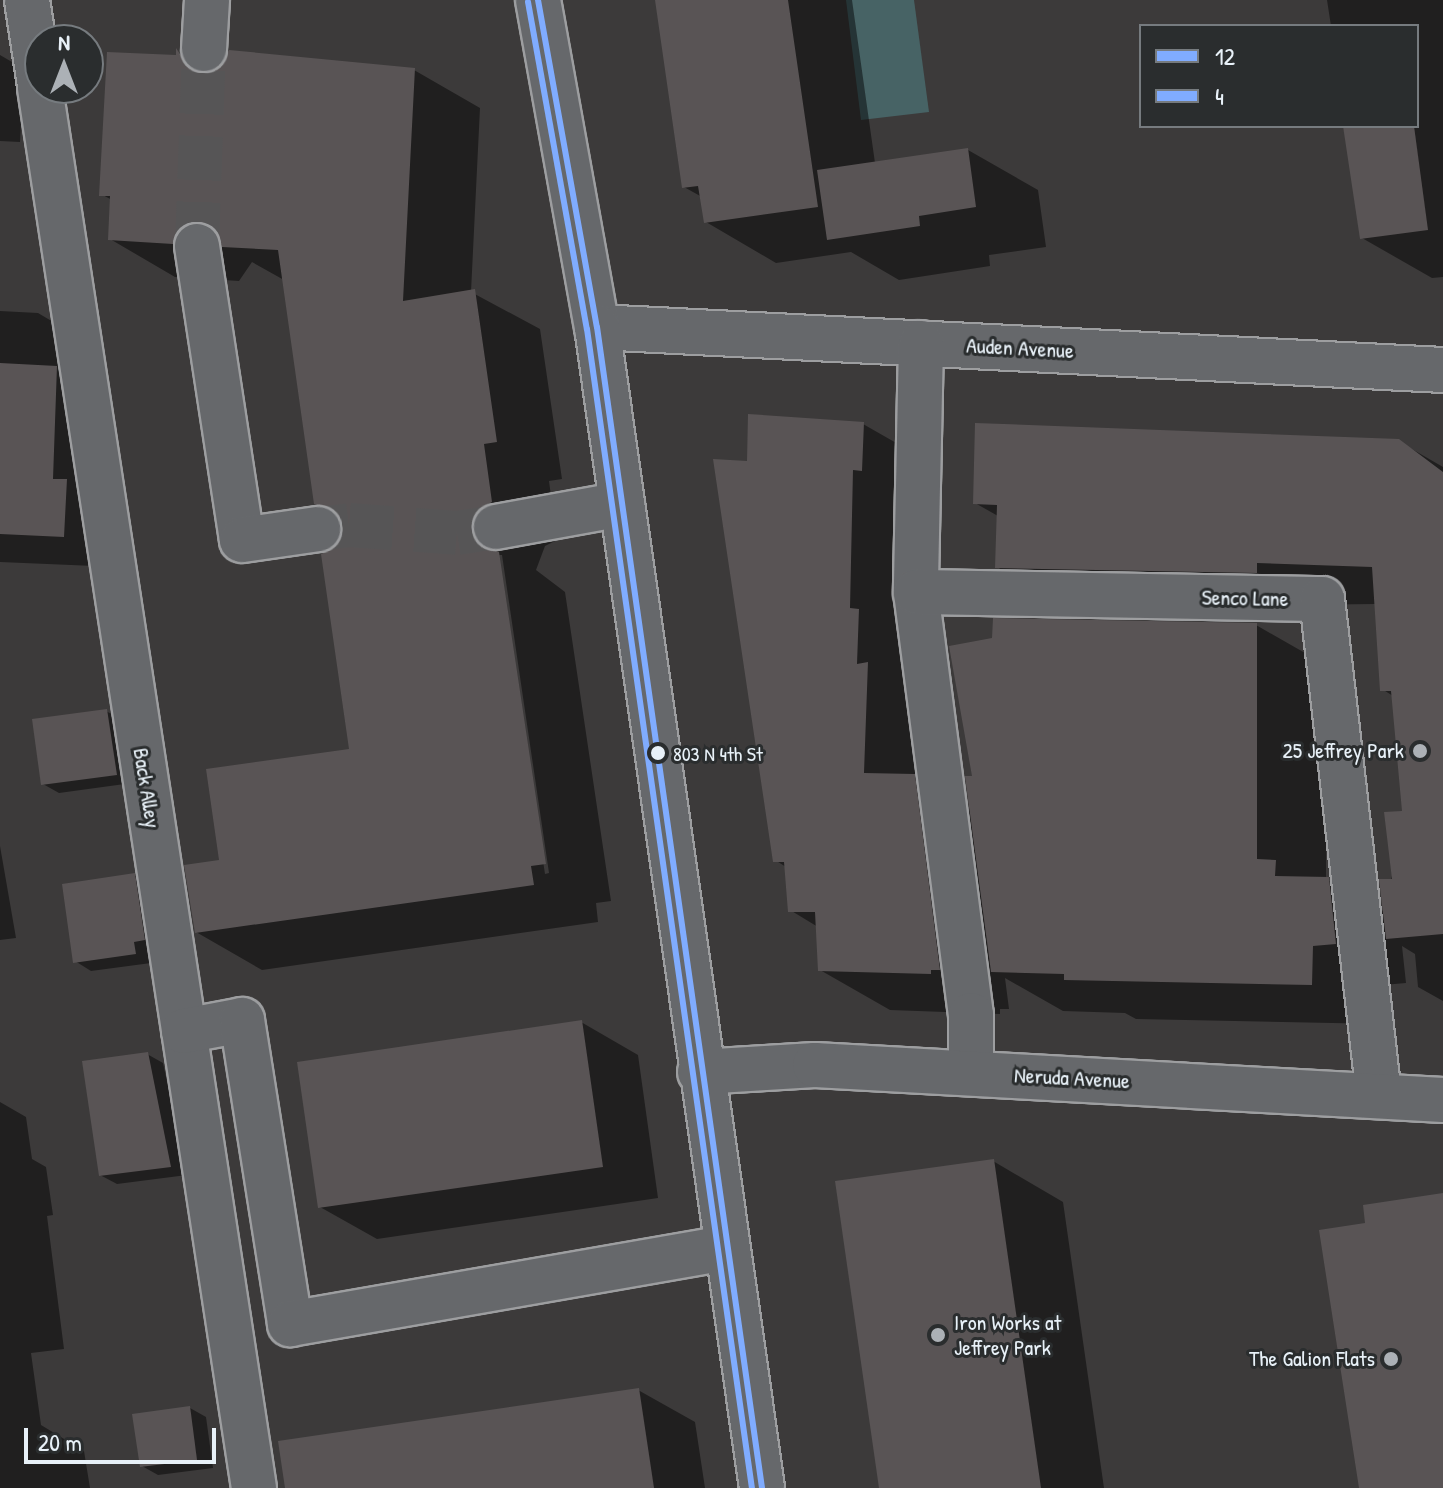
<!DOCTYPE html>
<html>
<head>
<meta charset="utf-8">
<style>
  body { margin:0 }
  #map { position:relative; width:1443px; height:1488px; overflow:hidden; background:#3c3a3a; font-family:"Patrick Hand",sans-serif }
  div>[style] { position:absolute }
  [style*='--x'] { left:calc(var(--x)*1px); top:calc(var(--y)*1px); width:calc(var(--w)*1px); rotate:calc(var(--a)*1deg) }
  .water>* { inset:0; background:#476365 }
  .shadow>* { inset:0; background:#0007 }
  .building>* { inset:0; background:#595455 }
  .minor-tunnel>* { height:44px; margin-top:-22px; transform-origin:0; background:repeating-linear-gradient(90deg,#565556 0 44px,transparent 0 66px) }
  .roads { filter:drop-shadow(2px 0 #9d9ea0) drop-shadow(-2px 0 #9d9ea0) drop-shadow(0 2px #9d9ea0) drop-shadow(0 -2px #9d9ea0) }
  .minor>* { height:44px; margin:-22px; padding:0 22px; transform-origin:22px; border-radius:22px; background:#66686b }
  .major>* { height:44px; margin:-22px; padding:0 22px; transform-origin:22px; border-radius:22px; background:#66686b }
  .bus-1>* { height:6px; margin:-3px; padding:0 3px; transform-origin:3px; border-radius:3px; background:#80acff }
  .bus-2>* { height:6px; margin:-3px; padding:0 3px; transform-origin:3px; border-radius:3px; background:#80acff }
  .dots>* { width:22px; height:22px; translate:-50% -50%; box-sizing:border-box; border:4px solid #2a2d2e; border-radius:50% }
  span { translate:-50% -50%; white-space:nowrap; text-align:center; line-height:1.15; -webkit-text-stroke:6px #2a2d2e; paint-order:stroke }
  .bus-label { font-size:20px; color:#e8f1f8 }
  .left { translate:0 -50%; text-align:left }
  .street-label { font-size:22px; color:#e8f1f8 }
  .poi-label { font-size:22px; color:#e8f1f8 }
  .right { translate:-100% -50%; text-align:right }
  .legend { position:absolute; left:1139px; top:24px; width:280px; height:104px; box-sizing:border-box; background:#2a2d2e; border:2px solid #767b7f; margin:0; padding:10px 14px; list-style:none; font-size:24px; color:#e8f1f8 }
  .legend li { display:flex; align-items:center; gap:16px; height:40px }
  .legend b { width:40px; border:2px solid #767b7f }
  .north { position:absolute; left:24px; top:24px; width:80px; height:80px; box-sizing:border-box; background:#2a2d2e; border:2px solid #767b7f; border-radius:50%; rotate:0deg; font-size:22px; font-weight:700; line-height:32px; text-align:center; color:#e8f1f8 }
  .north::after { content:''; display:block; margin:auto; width:28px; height:36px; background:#acb1b6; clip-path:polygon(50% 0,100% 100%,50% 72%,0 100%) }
  .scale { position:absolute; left:24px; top:1428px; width:192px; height:36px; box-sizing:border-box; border:4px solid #e8f1f8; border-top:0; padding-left:10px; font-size:24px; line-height:28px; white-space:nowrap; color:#e8f1f8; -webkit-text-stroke:6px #2a2d2e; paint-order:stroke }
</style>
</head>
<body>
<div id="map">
  <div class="water">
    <i style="clip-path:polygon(846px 0,914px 0,929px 112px,861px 120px)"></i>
  </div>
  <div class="shadow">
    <i style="clip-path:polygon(657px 0,852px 0,875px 163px,968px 150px,1038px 190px,1046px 247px,989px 255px,990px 266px,899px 280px,851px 252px,776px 263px,706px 222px,702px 197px,684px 187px)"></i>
    <i style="clip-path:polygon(1327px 0,1443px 0,1443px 277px,1432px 278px,1362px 238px,1345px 126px,1417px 126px,1417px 26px,1331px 26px)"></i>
    <i style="clip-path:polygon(evenodd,180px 51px,214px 71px,226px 65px,414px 70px,480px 108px,471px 292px,540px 329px,562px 479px,549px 481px,557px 540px,545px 546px,536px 570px,565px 592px,611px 901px,596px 903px,598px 922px,262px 970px,196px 932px,221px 862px,351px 751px,336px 550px,345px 526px,341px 518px,316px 503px,284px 280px,252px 262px,239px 281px,175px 277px,110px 239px,112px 200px,101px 194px,180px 51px,498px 555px,502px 555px,549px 873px,545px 874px,498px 555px)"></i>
    <i style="clip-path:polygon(0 55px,24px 69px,20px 142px,0 141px)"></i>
    <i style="clip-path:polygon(0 311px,38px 313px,92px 345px,90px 390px,111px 402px,107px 505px,118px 567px,0 562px)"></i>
    <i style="clip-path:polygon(863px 424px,933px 464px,935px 788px,972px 810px,975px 778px,1256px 625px,1326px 665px,1326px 879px,1385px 912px,1404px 813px,1393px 696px,1382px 689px,1376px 604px,1067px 608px,997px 567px,998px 516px,975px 503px,1398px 441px,1443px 467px,1443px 1001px,1418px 987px,1415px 954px,1402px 946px,1406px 983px,1383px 985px,1382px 1024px,1136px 1019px,1125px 1013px,1063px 1011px,1005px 978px,1009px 1009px,1000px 1009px,1000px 1014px,890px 1010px,820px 970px,818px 927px,790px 910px,786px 867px,775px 860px,749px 463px)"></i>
    <i style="clip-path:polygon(106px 711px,122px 720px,132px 783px,59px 793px,43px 784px)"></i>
    <i style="clip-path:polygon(0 846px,16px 938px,0 940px)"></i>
    <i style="clip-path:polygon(134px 875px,150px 884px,151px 963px,91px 971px,75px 961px)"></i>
    <i style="clip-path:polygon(581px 1022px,638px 1055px,658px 1198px,377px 1239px,320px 1207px)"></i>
    <i style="clip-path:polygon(147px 1054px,163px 1063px,187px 1175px,117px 1184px,100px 1175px)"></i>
    <i style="clip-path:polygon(0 1102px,26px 1117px,32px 1159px,46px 1167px,53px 1215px,47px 1216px,64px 1349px,31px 1353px,41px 1425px,84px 1451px,90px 1488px,0 1488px)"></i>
    <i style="clip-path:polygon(993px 1161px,1063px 1202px,1104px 1488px,881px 1488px)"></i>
    <i style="clip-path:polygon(638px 1390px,695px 1422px,705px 1488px,287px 1488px)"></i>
    <i style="clip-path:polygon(190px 1408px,206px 1417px,213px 1468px,158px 1475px,142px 1466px)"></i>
  </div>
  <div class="building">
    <i style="clip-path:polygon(655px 0,788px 0,818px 207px,704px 223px,698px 186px,682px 188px)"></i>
    <i style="clip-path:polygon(176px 48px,190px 69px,202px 74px,216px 71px,229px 50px,415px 68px,403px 301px,475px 289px,497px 442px,484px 444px,492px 502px,479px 509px,471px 531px,478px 544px,499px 552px,546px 864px,531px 866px,534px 885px,195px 933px,184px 865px,219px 860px,206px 769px,349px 749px,321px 554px,334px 548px,343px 526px,337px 513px,314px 504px,278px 250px,222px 247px,216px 230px,194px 221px,181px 227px,173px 244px,108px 240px,110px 196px,99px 196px,107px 52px,176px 55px)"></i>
    <i style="clip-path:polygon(1343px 126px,1414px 126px,1428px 230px,1360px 239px)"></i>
    <i style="clip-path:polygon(968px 148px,976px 207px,919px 216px,920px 226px,827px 240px,817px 170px)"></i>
    <i style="clip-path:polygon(0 363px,57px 366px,53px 479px,67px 479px,64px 537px,0 534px)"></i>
    <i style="clip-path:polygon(748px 414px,864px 422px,862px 471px,853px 470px,850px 608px,859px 609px,857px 664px,868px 662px,864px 773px,915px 774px,940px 970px,931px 970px,931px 974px,818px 971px,815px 912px,788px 912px,784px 862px,773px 862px,713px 459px,747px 461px)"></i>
    <i style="clip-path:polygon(975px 423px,1399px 439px,1443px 472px,1443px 934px,1386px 939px,1379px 879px,1392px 879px,1384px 812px,1402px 811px,1391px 691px,1380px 691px,1372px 567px,1257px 563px,1257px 573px,995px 568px,997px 505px,973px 504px)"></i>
    <i style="clip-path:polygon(993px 618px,1257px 623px,1257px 859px,1276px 860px,1275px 876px,1329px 877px,1336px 944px,1313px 946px,1312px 985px,1064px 980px,1064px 974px,991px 972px,965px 776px,972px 776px,949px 646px,992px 638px)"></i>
    <i style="clip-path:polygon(107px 709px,117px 775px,41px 785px,32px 719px)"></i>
    <i style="clip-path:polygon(135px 873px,145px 940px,134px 942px,136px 954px,73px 963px,62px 884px)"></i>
    <i style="clip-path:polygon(582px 1020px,603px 1167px,318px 1208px,297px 1062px)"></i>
    <i style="clip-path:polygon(148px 1052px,171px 1167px,99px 1176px,82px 1061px)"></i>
    <i style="clip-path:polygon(994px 1159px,1041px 1488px,879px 1488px,835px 1181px)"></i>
    <i style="clip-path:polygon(1443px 1193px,1443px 1488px,1359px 1488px,1319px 1230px,1365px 1223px,1363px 1205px)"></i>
    <i style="clip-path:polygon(639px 1388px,654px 1488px,285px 1488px,278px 1441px)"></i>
    <i style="clip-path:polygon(190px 1406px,197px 1460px,140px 1467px,132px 1414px)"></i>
  </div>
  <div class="minor-tunnel">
    <i style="--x:197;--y:246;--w:197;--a:-88"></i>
    <i style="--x:318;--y:529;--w:31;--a:-7"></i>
    <i style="--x:349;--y:525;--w:108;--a:4.2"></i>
    <i style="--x:457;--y:533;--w:39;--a:-9"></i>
  </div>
  <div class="roads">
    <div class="minor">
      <i style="--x:27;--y:0;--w:86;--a:81.3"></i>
      <i style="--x:204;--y:49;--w:49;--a:-86.5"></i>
      <i style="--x:40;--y:88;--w:1416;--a:81.31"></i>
      <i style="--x:197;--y:246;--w:297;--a:81.3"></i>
      <i style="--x:242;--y:540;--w:77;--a:-8.2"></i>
      <i style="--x:597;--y:327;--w:847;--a:2.91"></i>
      <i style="--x:921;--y:343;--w:249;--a:91.2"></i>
      <i style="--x:916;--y:592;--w:427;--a:82.6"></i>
      <i style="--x:971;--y:1015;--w:57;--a:90"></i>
      <i style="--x:496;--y:527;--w:128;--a:-10.3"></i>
      <i style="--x:916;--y:592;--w:406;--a:1"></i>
      <i style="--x:1322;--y:599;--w:500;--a:83.46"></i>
      <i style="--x:184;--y:1031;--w:59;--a:-10.7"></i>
      <i style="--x:242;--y:1020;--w:308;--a:81"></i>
      <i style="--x:290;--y:1324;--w:442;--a:-9.9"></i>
      <i style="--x:700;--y:1072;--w:115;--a:-3.5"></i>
      <i style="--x:815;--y:1065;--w:629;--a:3.19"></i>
    </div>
    <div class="major">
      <i style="--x:538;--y:0;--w:332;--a:79.8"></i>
      <i style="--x:597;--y:327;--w:1173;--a:81.91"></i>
    </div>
  </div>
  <div class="bus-1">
    <i style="--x:538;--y:0;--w:332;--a:79.8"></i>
    <i style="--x:597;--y:327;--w:1173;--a:81.91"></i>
  </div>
  <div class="bus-2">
    <i style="--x:528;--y:2;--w:332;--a:79.8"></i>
    <i style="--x:587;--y:329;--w:1171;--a:81.9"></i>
  </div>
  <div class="dots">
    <i style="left:1420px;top:751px;background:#acb1b6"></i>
    <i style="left:658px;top:753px;background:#e8f1f8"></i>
    <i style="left:938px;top:1335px;background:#acb1b6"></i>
    <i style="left:1391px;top:1359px;background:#acb1b6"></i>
  </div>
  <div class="bus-label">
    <span class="left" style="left:673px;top:753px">803 N 4th St</span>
  </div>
  <div class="street-label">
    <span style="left:1020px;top:348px;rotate:3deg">Auden Avenue</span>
    <span style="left:1245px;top:598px;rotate:1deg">Senco Lane</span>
    <span style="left:147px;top:788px;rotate:81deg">Back Alley</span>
    <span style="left:1072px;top:1078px;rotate:3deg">Neruda Avenue</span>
  </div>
  <div class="poi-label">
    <span class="right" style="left:1404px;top:751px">25 Jeffrey Park</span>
    <span class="left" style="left:954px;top:1335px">Iron Works at<br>Jeffrey Park</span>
    <span class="right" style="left:1375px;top:1359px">The Galion Flats</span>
  </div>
  <ul class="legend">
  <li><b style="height:10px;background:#80acff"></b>12</li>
  <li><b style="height:10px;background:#80acff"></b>4</li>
  </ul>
  <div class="north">N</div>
  <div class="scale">20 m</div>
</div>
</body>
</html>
